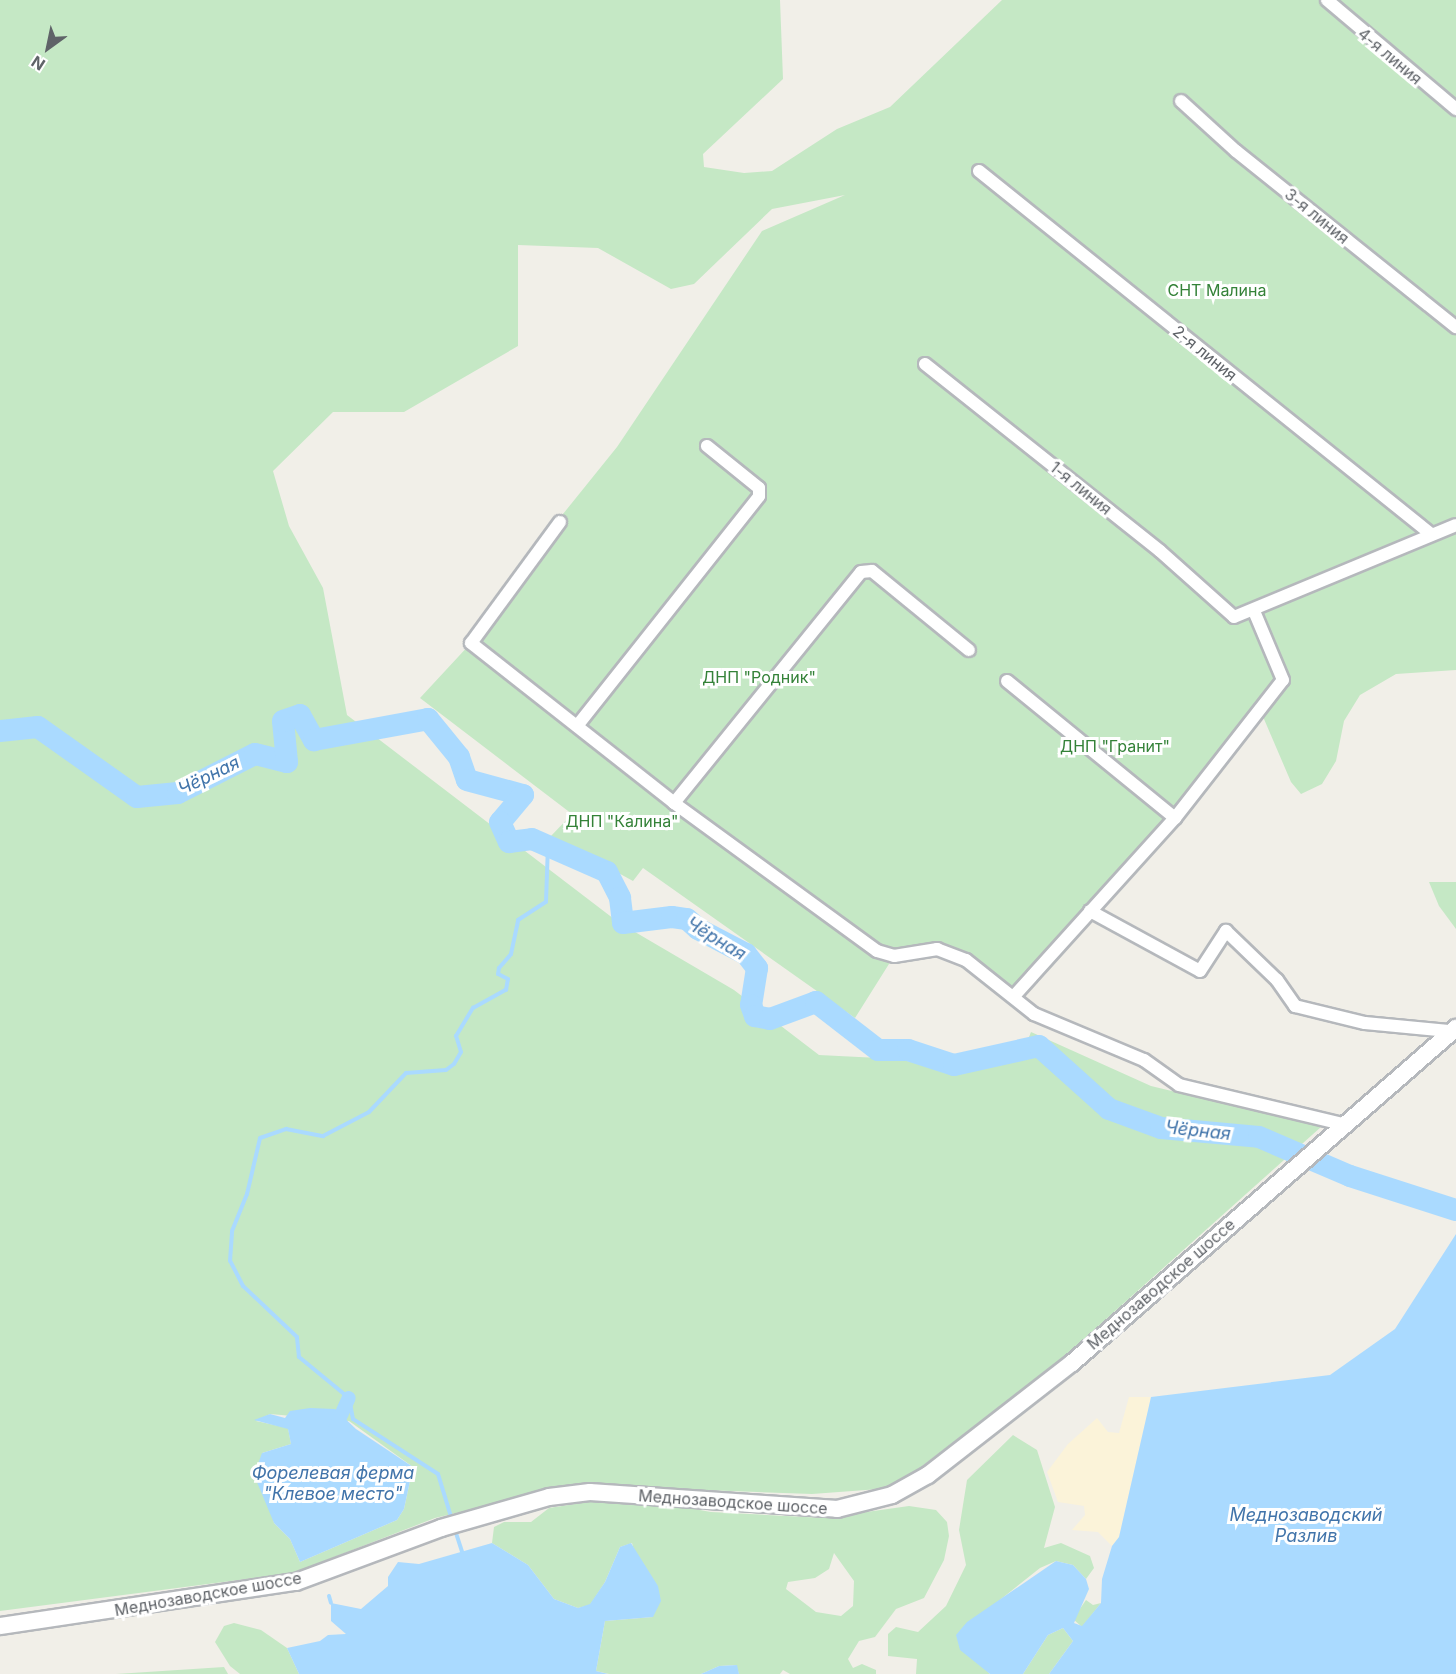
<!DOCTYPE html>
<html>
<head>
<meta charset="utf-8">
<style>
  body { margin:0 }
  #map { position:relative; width:1456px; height:1674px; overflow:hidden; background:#f1efe8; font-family:Inter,sans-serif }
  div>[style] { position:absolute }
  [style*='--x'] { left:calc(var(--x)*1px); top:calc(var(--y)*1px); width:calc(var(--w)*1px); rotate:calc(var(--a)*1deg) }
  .green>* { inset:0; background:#c5e8c5 }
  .sand>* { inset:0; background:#fbf3d9 }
  .water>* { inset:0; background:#aadaff }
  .stream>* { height:4px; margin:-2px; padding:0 2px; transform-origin:2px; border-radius:2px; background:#aadaff }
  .canal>* { height:14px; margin:-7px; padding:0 7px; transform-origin:7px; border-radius:7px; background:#aadaff }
  .river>* { height:22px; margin:-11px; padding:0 11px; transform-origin:11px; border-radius:11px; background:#aadaff }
  .roads { filter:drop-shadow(2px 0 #b5b8bc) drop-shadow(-2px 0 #b5b8bc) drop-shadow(0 2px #b5b8bc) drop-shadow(0 -2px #b5b8bc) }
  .street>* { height:12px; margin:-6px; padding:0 6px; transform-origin:6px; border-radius:6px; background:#fff }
  .secondary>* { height:16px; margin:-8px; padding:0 8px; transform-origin:8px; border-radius:8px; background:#fff }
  span { translate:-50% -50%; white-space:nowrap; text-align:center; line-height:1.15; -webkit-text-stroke:6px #fff; paint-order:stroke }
  .street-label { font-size:16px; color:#5f6368 }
  .park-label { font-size:16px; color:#348238 }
  .water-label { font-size:18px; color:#4174aa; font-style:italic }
  .north { position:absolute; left:18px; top:18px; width:60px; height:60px; -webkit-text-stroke:4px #fff; paint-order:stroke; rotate:213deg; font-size:16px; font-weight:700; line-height:24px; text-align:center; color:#5f6368 }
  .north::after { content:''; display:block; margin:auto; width:21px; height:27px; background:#5f6368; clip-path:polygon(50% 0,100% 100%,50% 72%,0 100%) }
</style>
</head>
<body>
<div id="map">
  <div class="green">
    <i style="clip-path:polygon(evenodd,0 0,780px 0,783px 79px,703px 154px,704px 167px,744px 173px,772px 171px,837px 129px,890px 107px,1002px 0,1456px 0,1456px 670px,1396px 674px,1360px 695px,1344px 721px,1336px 761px,1322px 784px,1301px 794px,1291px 782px,1261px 712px,1014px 996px,937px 949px,894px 956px,855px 1018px,643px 868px,633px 881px,551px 836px,572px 814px,420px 698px,471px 643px,563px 514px,617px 447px,762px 231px,845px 195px,772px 209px,694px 284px,671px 289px,598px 248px,518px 245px,518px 346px,404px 412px,333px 412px,273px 471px,289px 526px,323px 588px,347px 715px,618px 922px,734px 990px,819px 1055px,899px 1059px,956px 1073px,1020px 1060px,1031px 1032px,1151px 1086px,1321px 1127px,1048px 1371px,893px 1488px,812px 1494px,572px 1485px,435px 1518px,293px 1573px,0 1611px,0 0,270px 1414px,349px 1421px,413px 1467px,404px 1509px,397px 1520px,300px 1562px,290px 1539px,274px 1523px,262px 1453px,291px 1444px,288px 1428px,256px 1421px,270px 1414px)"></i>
    <i style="clip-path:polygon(1429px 882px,1456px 882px,1456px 929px,1439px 906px)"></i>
    <i style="clip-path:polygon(1013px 1435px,1037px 1450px,1055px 1507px,1044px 1548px,1061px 1543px,1090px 1556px,1094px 1568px,1086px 1579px,1073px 1565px,1056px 1561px,1040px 1568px,996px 1603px,985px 1669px,990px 1674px,916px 1674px,917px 1659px,888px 1656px,888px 1634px,896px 1627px,918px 1632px,946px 1606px,966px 1565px,959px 1530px,967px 1480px)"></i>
    <i style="clip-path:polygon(evenodd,588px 1502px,655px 1502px,711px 1512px,824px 1518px,909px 1506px,936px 1510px,947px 1522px,949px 1536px,944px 1560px,924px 1598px,896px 1609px,875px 1637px,859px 1641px,848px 1659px,853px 1668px,862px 1664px,876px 1670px,876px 1674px,790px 1674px,783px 1670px,780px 1674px,739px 1674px,736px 1665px,719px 1666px,701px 1674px,609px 1674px,596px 1671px,605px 1621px,653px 1617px,632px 1543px,620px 1547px,605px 1582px,590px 1605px,578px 1608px,554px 1599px,528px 1565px,492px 1543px,494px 1527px,504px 1522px,531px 1522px,549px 1508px,588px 1502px,834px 1553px,854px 1581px,853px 1606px,841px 1616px,816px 1612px,786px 1589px,788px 1582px,815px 1578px,829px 1569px,834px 1553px)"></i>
    <i style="clip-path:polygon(1086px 1600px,1093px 1605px,1101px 1603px,1082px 1627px,1073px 1619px)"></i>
    <i style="clip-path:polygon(234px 1623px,261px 1630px,287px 1648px,299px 1674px,240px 1674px,230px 1666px,215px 1642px,224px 1626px)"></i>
    <i style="clip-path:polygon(1063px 1628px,1073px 1641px,1049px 1674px,1023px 1674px,1048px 1635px)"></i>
    <i style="clip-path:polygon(224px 1667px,228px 1674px,116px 1674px)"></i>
  </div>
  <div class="sand">
    <i style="clip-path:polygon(1129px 1397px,1151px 1397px,1119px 1537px,1112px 1546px,1098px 1532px,1072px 1530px,1085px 1515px,1084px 1506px,1058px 1502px,1047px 1472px,1068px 1444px,1097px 1418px,1108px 1432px,1119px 1433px)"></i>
  </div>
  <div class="water">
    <i style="clip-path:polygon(1456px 1234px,1456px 1674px,1049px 1674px,1073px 1641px,1063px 1628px,1048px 1635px,1023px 1674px,990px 1674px,960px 1650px,956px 1635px,967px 1622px,1056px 1561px,1073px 1565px,1086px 1579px,1089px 1589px,1074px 1623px,1082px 1626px,1101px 1603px,1102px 1579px,1112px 1546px,1119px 1537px,1151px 1397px,1330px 1375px,1395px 1329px)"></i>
    <i style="clip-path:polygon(310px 1408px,335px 1409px,356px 1429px,413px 1467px,404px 1509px,397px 1520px,300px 1562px,290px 1539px,274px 1523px,254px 1475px,262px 1453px,291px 1444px,288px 1429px,254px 1420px,270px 1414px,285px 1418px,290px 1411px)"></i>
    <i style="clip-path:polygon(492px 1543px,528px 1565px,554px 1599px,578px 1608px,590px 1604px,605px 1582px,620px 1547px,631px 1543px,658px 1586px,661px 1601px,653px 1617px,605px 1621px,596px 1671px,608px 1674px,299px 1674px,287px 1648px,320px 1641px,328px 1635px,346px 1634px,331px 1621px,331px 1603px,361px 1609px,388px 1586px,388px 1577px,398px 1562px,419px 1564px)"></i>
    <i style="clip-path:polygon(737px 1665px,739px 1674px,701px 1674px,719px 1666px)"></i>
  </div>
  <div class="stream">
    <i style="--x:452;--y:1520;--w:48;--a:-106.9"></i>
    <i style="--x:438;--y:1474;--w:101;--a:-147.1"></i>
    <i style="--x:353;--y:1419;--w:21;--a:-101"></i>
    <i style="--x:349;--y:1398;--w:65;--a:-140.6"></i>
    <i style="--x:299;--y:1357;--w:20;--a:-96"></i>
    <i style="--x:297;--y:1337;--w:74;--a:-136.6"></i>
    <i style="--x:243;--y:1286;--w:28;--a:-117"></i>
    <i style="--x:230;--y:1261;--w:30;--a:-86"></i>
    <i style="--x:232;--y:1231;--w:40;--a:-68"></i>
    <i style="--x:247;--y:1194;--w:57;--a:-76.9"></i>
    <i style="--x:260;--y:1138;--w:28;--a:-19"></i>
    <i style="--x:286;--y:1129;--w:38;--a:11"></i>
    <i style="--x:323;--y:1136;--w:52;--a:-27.6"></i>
    <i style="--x:369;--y:1112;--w:54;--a:-46.5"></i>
    <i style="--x:406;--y:1073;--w:40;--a:-4.3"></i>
    <i style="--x:446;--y:1070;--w:10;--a:-37"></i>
    <i style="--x:454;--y:1064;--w:14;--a:-60"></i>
    <i style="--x:461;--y:1052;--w:17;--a:-107"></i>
    <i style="--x:456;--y:1036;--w:33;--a:-59"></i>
    <i style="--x:473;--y:1008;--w:38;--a:-29"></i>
    <i style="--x:506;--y:990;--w:11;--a:-80"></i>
    <i style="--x:508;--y:979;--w:11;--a:-153"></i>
    <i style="--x:498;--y:974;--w:6;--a:-81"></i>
    <i style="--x:499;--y:968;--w:18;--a:-49"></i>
    <i style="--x:511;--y:954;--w:35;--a:-78"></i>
    <i style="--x:518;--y:920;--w:33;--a:-33"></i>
    <i style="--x:546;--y:902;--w:56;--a:-88"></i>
    <i style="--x:455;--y:1530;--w:23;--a:72"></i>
    <i style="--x:329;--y:1596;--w:7;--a:74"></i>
  </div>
  <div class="canal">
    <i style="--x:334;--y:1431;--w:36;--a:-66"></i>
  </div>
  <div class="river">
    <i style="--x:0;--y:731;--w:38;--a:-6"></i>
    <i style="--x:38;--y:727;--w:121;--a:35.3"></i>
    <i style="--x:137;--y:797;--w:41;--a:-5.6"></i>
    <i style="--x:178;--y:793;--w:86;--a:-26.9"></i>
    <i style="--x:255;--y:754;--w:33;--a:14"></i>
    <i style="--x:287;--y:762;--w:41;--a:-95.6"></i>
    <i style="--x:283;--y:721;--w:18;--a:-19"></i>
    <i style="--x:300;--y:715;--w:29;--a:61"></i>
    <i style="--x:314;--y:740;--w:116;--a:-10.4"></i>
    <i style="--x:428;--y:719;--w:49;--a:50.8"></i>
    <i style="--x:459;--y:757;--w:24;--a:71"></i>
    <i style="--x:467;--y:780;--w:58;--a:15"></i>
    <i style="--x:523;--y:795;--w:35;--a:130"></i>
    <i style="--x:500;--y:822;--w:22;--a:66"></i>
    <i style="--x:509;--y:842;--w:23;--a:-7"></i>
    <i style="--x:532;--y:839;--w:82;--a:23.7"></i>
    <i style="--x:607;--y:872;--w:29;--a:63"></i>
    <i style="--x:620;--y:898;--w:25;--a:83"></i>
    <i style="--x:623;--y:923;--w:49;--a:-7"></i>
    <i style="--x:672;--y:917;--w:15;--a:8"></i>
    <i style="--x:687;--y:919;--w:15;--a:42"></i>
    <i style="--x:698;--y:929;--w:54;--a:27.5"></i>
    <i style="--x:746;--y:954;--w:18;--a:52"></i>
    <i style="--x:757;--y:968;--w:37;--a:99"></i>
    <i style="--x:751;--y:1005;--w:12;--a:70"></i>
    <i style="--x:755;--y:1016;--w:15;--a:11"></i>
    <i style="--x:770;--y:1019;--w:49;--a:-20.3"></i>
    <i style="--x:816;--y:1002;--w:78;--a:37.7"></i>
    <i style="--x:878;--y:1050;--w:30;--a:0"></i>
    <i style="--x:908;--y:1050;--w:48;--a:18.1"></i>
    <i style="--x:954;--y:1065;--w:87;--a:-12.6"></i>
    <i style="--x:1039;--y:1046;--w:94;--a:42"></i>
    <i style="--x:1109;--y:1109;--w:55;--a:20.1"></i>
    <i style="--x:1161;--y:1128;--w:98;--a:5.2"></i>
    <i style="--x:1259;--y:1137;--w:99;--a:23.2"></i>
    <i style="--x:1350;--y:1176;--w:111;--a:17.8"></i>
  </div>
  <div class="roads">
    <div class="street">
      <i style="--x:1327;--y:0;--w:169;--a:40.2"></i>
      <i style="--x:1181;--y:101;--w:74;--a:42.3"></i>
      <i style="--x:1236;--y:151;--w:282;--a:38.7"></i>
      <i style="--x:979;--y:171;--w:580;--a:38.77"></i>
      <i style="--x:925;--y:364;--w:300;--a:38.5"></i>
      <i style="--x:1160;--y:551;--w:99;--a:41.7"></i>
      <i style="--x:1234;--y:617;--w:240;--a:-22.5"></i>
      <i style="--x:560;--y:522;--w:150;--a:126.3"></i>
      <i style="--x:471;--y:643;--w:258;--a:38.2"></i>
      <i style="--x:674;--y:803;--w:251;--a:36.1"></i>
      <i style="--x:877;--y:951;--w:18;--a:16"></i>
      <i style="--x:894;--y:956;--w:44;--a:-9.2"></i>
      <i style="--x:937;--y:949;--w:31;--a:21"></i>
      <i style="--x:966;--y:960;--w:87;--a:38.5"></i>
      <i style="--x:1034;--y:1014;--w:119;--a:22.7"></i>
      <i style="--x:1144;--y:1060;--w:43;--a:35.5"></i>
      <i style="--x:1179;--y:1085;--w:169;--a:13.4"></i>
      <i style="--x:1007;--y:681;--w:217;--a:39.2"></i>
      <i style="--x:577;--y:726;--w:293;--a:-51.6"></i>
      <i style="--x:759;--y:496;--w:8;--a:-90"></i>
      <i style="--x:759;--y:488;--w:67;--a:-141.1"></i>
      <i style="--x:674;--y:803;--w:297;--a:-51"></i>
      <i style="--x:861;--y:572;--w:11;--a:-5"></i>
      <i style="--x:872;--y:571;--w:125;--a:39.2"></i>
      <i style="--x:1090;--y:911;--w:125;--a:28.6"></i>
      <i style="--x:1200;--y:971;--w:48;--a:-57"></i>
      <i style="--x:1226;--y:931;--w:71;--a:43.9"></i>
      <i style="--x:1277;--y:980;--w:32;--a:55"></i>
      <i style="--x:1295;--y:1006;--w:72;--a:13.7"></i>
      <i style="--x:1365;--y:1023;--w:84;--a:5.4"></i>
      <i style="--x:1033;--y:975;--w:212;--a:-47.9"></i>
      <i style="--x:1175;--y:818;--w:175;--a:-52"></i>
      <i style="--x:1283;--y:680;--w:75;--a:-112.8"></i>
      <i style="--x:1015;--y:995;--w:25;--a:-48"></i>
    </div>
    <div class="secondary">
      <i style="--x:0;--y:1626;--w:299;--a:-8.5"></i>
      <i style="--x:296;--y:1582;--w:155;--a:-20.4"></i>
      <i style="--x:441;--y:1528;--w:112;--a:-16"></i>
      <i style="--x:549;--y:1497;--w:41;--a:-7"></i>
      <i style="--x:590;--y:1492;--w:248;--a:3.9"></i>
      <i style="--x:837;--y:1509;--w:57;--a:-14.3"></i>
      <i style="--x:892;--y:1495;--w:41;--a:-29.1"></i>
      <i style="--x:928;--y:1475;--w:182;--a:-37.9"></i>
      <i style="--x:1072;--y:1363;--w:510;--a:-41.1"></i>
    </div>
  </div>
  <div class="street-label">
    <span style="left:1390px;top:56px;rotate:40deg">4-я линия</span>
    <span style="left:1317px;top:216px;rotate:39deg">3-я линия</span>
    <span style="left:1205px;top:353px;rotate:39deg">2-я линия</span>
    <span style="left:1081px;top:488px;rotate:39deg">1-я линия</span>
    <span style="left:1161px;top:1284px;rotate:-41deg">Меднозаводское шоссе</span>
    <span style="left:733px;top:1502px;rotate:4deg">Меднозаводское шоссе</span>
    <span style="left:208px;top:1594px;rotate:-10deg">Меднозаводское шоссе</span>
  </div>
  <div class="park-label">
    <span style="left:1217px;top:290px">СНТ Малина</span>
    <span style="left:759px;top:677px">ДНП "Родник"</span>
    <span style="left:1115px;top:746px">ДНП "Гранит"</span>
    <span style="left:622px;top:821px">ДНП "Калина"</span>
  </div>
  <div class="water-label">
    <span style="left:209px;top:776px;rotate:-26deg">Чёрная</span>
    <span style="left:716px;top:939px;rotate:31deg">Чёрная</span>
    <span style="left:1198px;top:1131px;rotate:6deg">Чёрная</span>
    <span style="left:333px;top:1484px">Форелевая ферма<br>"Клевое место"</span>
    <span style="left:1306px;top:1526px">Меднозаводский<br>Разлив</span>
  </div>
  <div class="north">N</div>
</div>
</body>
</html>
